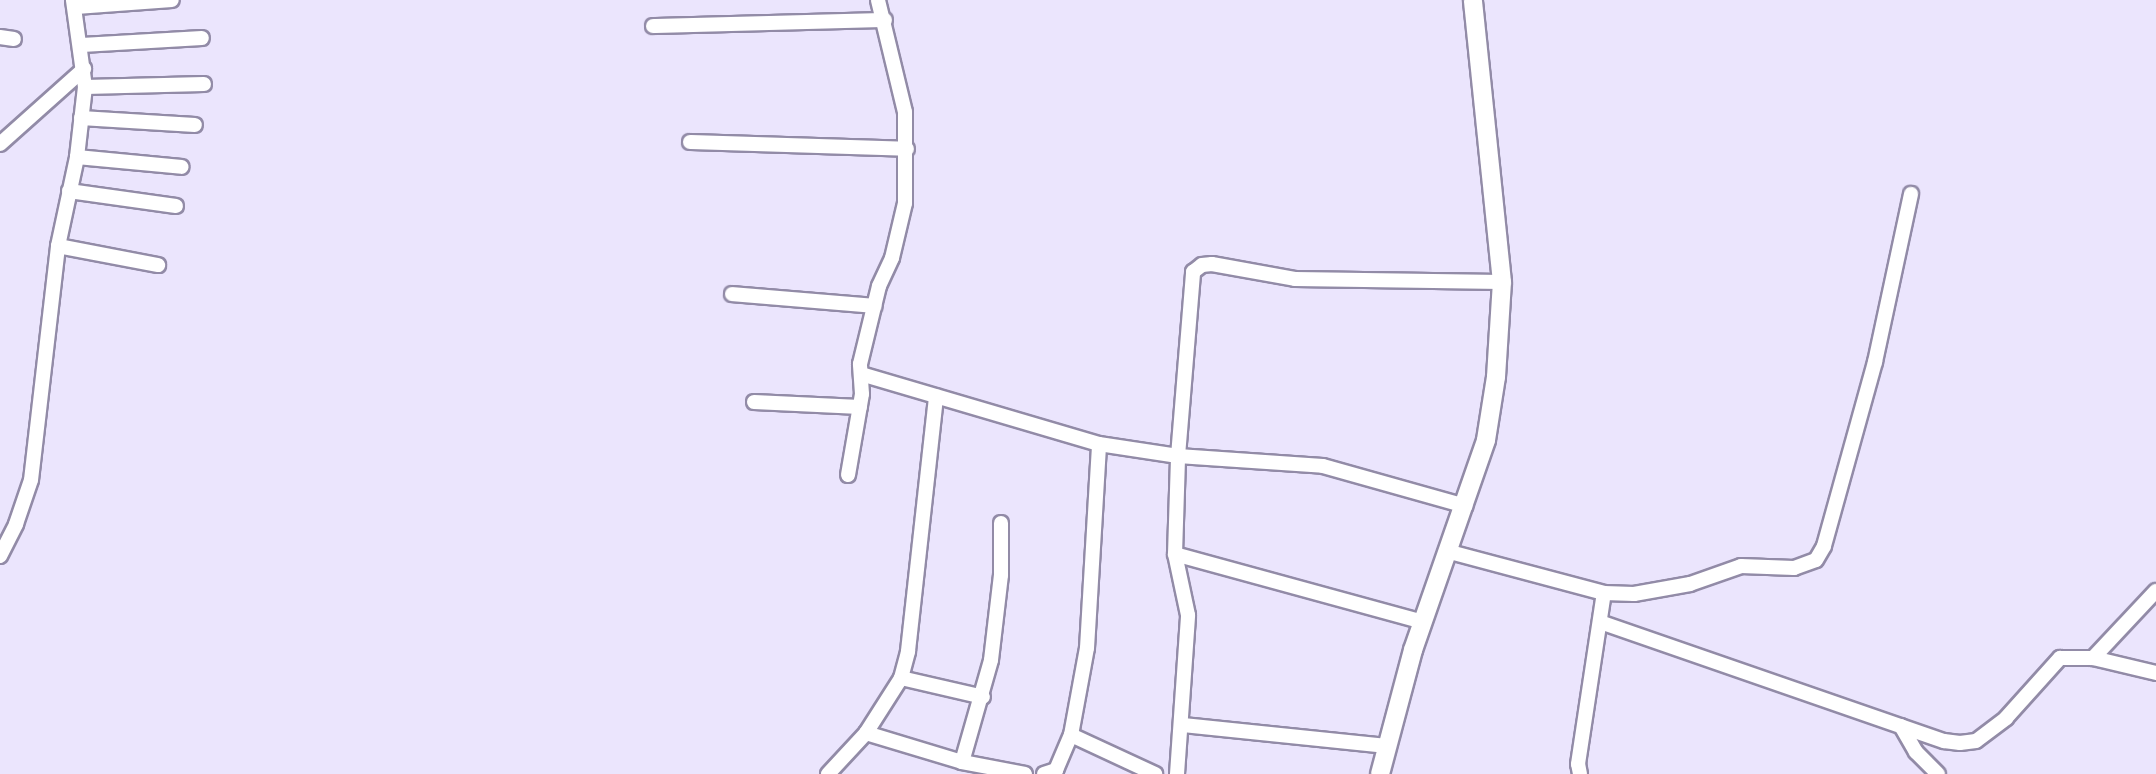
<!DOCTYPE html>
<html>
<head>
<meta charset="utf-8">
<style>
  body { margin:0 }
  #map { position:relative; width:2156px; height:774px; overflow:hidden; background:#ebe5fd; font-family:"Alegreya Sans",sans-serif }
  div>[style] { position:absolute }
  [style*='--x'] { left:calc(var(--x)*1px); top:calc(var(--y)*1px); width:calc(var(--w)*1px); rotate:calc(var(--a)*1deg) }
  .roads { filter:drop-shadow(2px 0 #928ba7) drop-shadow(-2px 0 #928ba7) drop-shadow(0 2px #928ba7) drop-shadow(0 -2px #928ba7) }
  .minor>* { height:14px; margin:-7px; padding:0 7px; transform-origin:7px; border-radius:7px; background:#fff }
  .secondary>* { height:18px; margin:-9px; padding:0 9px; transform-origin:9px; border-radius:9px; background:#fff }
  span { translate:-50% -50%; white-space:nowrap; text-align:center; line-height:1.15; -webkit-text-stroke:7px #f6f5fb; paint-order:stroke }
</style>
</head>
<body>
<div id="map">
  <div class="roads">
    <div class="minor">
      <i style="--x:76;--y:7;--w:96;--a:-4.2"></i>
      <i style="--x:653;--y:26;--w:232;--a:-1.5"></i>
      <i style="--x:0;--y:37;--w:14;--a:8"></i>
      <i style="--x:82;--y:45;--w:120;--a:-3.3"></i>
      <i style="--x:85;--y:87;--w:119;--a:-1.4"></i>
      <i style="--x:81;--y:118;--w:114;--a:3.5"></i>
      <i style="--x:690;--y:142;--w:217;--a:1.8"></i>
      <i style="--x:0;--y:144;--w:113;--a:-41.8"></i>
      <i style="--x:77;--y:157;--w:105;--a:5.4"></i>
      <i style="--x:69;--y:191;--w:108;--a:8"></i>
      <i style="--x:58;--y:246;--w:102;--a:10.8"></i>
      <i style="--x:732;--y:294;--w:143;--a:4.8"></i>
      <i style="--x:861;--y:374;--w:248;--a:16.4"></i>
      <i style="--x:1099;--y:444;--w:80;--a:8.6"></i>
      <i style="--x:1178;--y:456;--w:145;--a:3.9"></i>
      <i style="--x:1323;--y:466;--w:148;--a:15.7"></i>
      <i style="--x:754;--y:402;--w:106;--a:2.7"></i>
      <i style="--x:848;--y:475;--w:82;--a:-80.2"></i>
      <i style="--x:862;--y:394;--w:30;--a:-94"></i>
      <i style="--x:860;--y:364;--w:80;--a:-76.3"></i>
      <i style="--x:879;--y:286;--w:31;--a:-65"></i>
      <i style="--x:892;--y:258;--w:57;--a:-76.7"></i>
      <i style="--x:905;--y:203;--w:91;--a:-90"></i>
      <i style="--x:905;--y:112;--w:115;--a:-103.6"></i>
      <i style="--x:1450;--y:552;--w:159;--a:14.9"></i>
      <i style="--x:1604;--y:593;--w:30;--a:2"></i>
      <i style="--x:1634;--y:594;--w:57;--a:-10.1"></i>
      <i style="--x:1690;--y:584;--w:54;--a:-19.4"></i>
      <i style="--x:1741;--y:566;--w:53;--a:2.2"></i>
      <i style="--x:1794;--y:568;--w:23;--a:-20"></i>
      <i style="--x:1816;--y:560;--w:16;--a:-60"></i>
      <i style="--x:1824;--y:546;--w:191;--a:-74.5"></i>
      <i style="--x:1875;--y:362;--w:172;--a:-77.9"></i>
      <i style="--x:1175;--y:554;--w:258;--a:15.3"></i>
      <i style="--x:0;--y:556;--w:36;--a:-63"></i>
      <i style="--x:16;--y:524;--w:46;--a:-71.2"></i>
      <i style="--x:31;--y:480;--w:236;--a:-83.4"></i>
      <i style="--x:58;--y:246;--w:91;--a:-77.9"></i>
      <i style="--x:77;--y:157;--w:70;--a:-83.5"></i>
      <i style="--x:85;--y:87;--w:88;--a:-97.9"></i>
      <i style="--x:1600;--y:622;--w:364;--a:19.1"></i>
      <i style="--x:1944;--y:741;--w:16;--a:7"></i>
      <i style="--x:1960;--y:743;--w:16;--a:-7"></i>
      <i style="--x:1976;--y:741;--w:38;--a:-37"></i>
      <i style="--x:2006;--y:718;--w:81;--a:-48"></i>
      <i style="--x:2060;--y:658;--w:33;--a:0"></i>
      <i style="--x:2093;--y:658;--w:65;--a:13.4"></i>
      <i style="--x:2093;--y:658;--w:92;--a:-46.8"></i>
      <i style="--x:901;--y:678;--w:84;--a:13"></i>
      <i style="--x:1183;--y:725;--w:205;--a:5.9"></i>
      <i style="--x:1901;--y:726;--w:30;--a:60"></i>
      <i style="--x:1916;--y:752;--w:31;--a:45"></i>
      <i style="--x:866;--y:733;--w:100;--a:16.8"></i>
      <i style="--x:962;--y:762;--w:64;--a:10.8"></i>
      <i style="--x:1071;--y:735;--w:93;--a:24.9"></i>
      <i style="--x:962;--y:762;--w:106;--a:-74.1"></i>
      <i style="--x:991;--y:660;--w:86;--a:-83.3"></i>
      <i style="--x:1001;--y:575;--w:52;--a:-90"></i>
      <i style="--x:828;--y:774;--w:56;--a:-47.2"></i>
      <i style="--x:866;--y:733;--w:65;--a:-57.5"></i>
      <i style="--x:901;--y:678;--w:28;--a:-75"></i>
      <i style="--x:908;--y:651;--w:256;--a:-83.7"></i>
      <i style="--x:1044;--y:774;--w:13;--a:-18"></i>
      <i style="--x:1056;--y:770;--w:38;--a:-67"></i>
      <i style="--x:1071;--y:735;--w:88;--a:-79.6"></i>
      <i style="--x:1087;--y:648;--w:204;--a:-86.6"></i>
      <i style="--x:1177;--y:774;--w:159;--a:-86"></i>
      <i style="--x:1188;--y:615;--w:62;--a:-102"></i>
      <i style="--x:1175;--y:554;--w:98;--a:-88.2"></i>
      <i style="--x:1178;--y:456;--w:185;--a:-85.3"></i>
      <i style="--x:1193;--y:272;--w:11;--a:-38"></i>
      <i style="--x:1202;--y:265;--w:10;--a:-6"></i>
      <i style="--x:1212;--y:264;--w:84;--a:10.2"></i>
      <i style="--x:1295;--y:279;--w:207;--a:0.8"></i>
      <i style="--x:1580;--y:774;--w:10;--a:-101"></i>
      <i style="--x:1578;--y:764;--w:173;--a:-81.4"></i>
    </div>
    <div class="secondary">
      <i style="--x:1380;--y:774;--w:128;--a:-75.1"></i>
      <i style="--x:1413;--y:650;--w:222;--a:-70.8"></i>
      <i style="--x:1486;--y:440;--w:64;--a:-81"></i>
      <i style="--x:1496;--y:377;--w:95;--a:-86.4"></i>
      <i style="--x:1502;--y:282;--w:283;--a:-95.9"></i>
    </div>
  </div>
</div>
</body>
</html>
